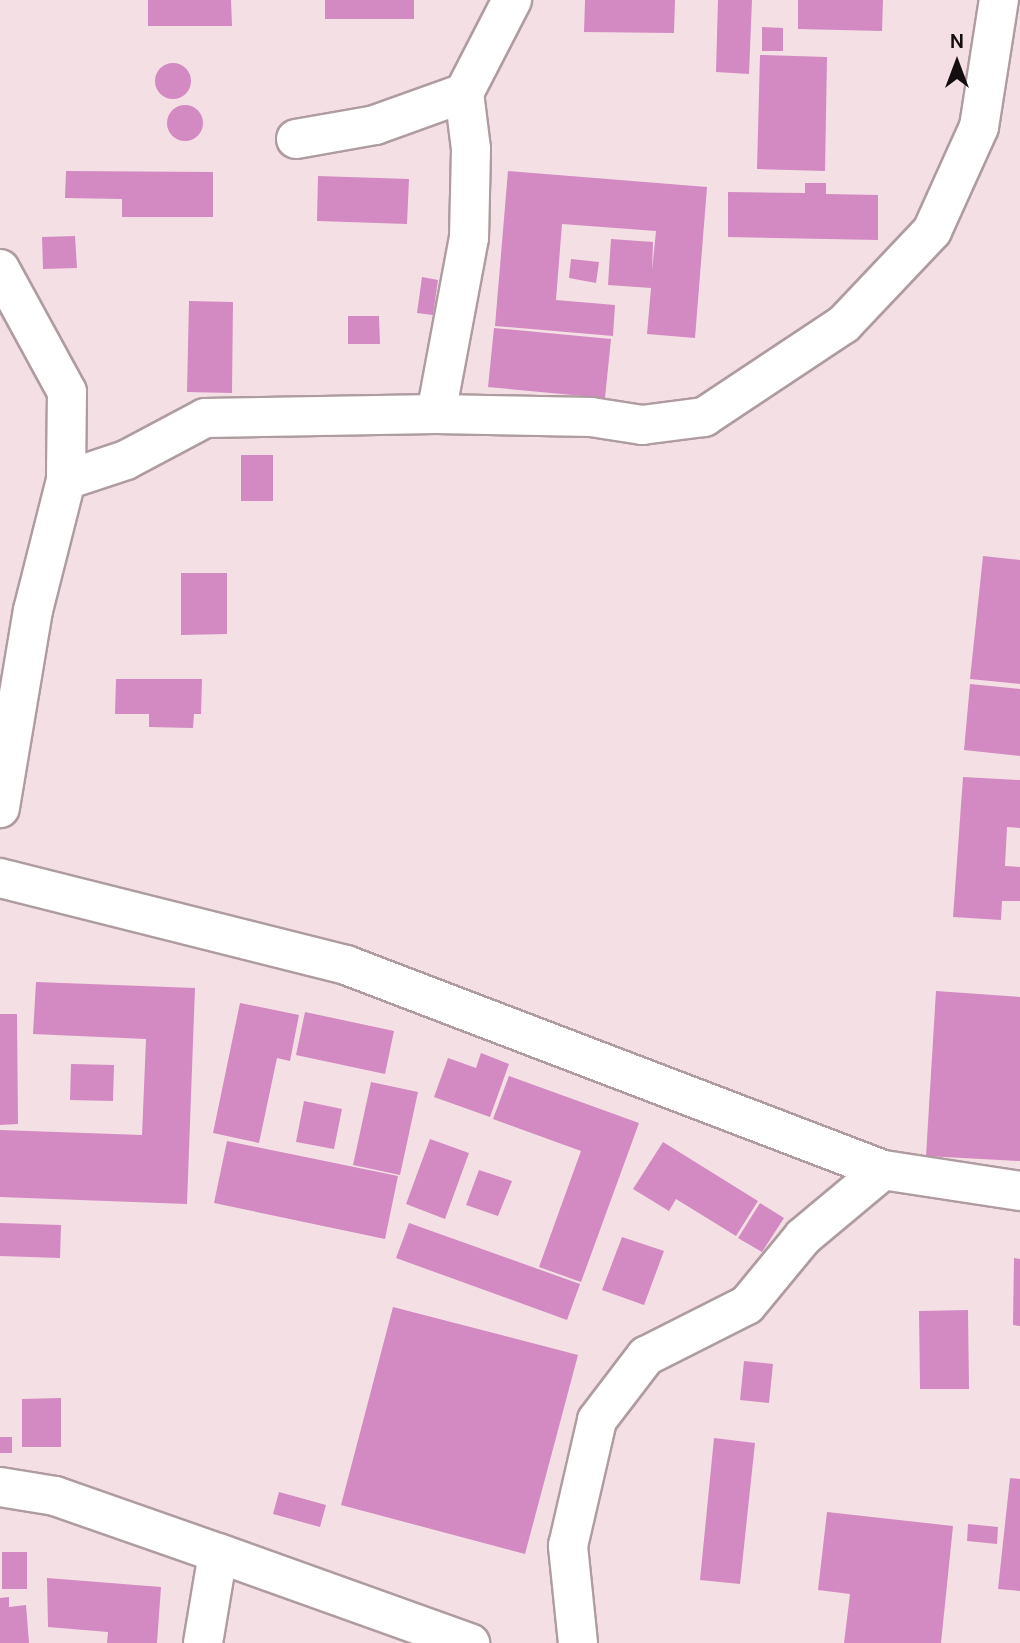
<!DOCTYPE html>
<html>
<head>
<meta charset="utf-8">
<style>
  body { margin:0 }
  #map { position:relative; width:1020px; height:1643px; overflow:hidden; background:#f4e0e4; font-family:"DM Sans",sans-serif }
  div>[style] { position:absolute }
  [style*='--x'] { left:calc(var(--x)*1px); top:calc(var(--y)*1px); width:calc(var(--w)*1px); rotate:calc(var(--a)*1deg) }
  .building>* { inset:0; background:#d389c2 }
  .round { border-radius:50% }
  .roads { filter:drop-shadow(2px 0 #af9ca0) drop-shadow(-2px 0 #af9ca0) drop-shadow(0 2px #af9ca0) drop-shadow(0 -2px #af9ca0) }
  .minor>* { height:38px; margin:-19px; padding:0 19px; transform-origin:19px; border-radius:19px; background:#fff }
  span { translate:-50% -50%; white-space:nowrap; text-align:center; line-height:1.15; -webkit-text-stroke:5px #f4e0e4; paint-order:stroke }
  .north { position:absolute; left:922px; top:28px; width:70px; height:70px; -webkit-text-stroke:5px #f4e0e4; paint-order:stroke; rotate:0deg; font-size:19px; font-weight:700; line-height:28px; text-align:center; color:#150e10 }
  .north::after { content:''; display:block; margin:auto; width:24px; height:32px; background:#150e10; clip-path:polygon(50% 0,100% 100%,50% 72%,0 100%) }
</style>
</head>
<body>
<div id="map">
  <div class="building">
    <i style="clip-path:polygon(148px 0,231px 0,232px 26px,148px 26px)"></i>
    <i style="clip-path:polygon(325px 0,414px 0,414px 19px,325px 19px)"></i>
    <i style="clip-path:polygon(585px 0,675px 0,674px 33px,584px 32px)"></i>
    <i style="clip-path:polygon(718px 0,752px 0,749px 74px,716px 72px)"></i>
    <i style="clip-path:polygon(798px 0,883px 0,882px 31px,798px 29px)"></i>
    <i style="clip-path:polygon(762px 27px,783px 28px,783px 51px,762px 51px)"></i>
    <i style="clip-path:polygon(760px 55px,827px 57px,825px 171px,757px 169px)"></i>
    <i class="round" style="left:155px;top:63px;width:36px;height:36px"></i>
    <i class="round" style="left:167px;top:105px;width:36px;height:36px"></i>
    <i style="clip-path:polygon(66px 171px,213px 172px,213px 217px,122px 217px,122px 199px,65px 198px)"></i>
    <i style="clip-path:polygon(508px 171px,707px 187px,695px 338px,647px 334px,651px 288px,608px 285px,611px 239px,653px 242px,652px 271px,656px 231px,562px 224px,556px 300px,615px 305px,613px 336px,495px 326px)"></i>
    <i style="clip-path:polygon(318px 176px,409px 179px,407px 224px,317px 221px)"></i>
    <i style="clip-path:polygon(805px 183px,826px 183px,826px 194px,878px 195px,878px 240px,728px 237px,728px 192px,805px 193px)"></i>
    <i style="clip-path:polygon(75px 236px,77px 268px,43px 269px,42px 237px)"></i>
    <i style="clip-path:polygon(571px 259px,599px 262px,596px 283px,569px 278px)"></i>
    <i style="clip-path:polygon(422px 277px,438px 280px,433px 315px,417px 313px)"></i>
    <i style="clip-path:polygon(189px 301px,233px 302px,232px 393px,187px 392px)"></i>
    <i style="clip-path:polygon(348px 316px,379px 316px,380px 344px,348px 344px)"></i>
    <i style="clip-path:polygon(494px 328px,611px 339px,605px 398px,488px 387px)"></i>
    <i style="clip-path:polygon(241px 455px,273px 455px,273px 501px,241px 501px)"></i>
    <i style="clip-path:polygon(983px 556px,1020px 560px,1020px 684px,970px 679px)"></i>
    <i style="clip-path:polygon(181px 573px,227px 573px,227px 634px,181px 635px)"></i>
    <i style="clip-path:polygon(116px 679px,202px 679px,201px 714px,194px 714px,193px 728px,149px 727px,149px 714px,115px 714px)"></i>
    <i style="clip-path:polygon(970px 684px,1020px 689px,1020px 756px,964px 750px)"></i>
    <i style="clip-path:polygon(963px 777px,1020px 780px,1020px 828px,1007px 827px,1005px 866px,1020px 867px,1020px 901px,1002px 901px,1001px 920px,953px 917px)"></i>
    <i style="clip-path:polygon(36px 982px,195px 988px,187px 1204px,0 1197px,0 1130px,142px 1135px,146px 1039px,33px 1034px)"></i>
    <i style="clip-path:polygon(936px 991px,1020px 997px,1020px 1161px,926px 1156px)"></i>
    <i style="clip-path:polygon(240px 1003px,299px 1015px,290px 1061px,277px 1058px,259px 1143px,213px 1133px)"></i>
    <i style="clip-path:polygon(305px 1012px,394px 1031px,385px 1074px,296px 1055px)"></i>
    <i style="clip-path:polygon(0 1014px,17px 1014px,18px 1124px,0 1125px)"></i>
    <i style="clip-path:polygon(481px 1053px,509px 1064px,490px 1117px,434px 1097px,448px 1058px,476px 1068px)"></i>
    <i style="clip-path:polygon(71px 1064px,114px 1065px,113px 1101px,70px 1100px)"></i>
    <i style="clip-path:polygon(509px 1076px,639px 1123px,581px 1282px,539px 1267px,581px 1151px,493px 1119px)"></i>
    <i style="clip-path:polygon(371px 1082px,418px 1092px,400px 1175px,353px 1165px)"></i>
    <i style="clip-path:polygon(304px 1101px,342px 1109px,334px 1149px,296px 1142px)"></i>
    <i style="clip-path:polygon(430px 1139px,469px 1153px,445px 1219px,406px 1204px)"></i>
    <i style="clip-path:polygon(227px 1141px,398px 1176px,385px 1239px,214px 1203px)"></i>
    <i style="clip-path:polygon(663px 1142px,758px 1201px,736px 1236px,676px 1199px,669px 1211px,633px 1189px)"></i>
    <i style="clip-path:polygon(479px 1170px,512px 1181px,498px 1216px,466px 1205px)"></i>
    <i style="clip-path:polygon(760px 1203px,784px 1218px,762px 1252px,738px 1238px)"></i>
    <i style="clip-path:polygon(0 1223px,61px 1225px,60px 1258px,0 1256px)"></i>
    <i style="clip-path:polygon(409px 1223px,580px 1284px,567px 1320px,396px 1258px)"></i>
    <i style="clip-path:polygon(622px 1237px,664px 1251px,644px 1305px,602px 1290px)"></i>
    <i style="clip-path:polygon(1014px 1258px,1020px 1259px,1020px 1326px,1013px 1325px)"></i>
    <i style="clip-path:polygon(393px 1307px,578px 1355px,525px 1554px,341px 1505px)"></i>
    <i style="clip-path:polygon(968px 1310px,969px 1389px,920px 1389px,919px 1311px)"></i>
    <i style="clip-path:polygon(744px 1361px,773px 1364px,769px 1403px,740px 1400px)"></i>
    <i style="clip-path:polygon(61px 1398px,61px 1447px,22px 1447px,22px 1399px)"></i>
    <i style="clip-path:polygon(0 1437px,12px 1437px,12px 1453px,0 1453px)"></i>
    <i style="clip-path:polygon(714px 1438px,755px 1443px,740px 1584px,700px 1580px)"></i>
    <i style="clip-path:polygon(1010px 1478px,1020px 1479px,1020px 1591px,998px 1589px)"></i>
    <i style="clip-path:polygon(279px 1492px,326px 1505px,320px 1527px,273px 1514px)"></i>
    <i style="clip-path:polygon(827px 1512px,953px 1526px,941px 1643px,844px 1643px,850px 1594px,818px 1590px)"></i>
    <i style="clip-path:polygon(968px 1524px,998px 1527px,997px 1544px,967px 1541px)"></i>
    <i style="clip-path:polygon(2px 1552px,27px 1552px,27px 1589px,2px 1589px)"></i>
    <i style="clip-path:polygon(47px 1578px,161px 1587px,157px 1643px,107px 1643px,108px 1632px,48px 1627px)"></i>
    <i style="clip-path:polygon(9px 1597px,9px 1607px,26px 1605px,29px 1643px,0 1643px,0 1598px)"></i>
  </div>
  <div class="roads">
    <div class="minor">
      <i style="--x:296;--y:139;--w:80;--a:-10"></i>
      <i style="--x:375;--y:125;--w:95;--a:-19.8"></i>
      <i style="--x:0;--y:269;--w:140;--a:61.4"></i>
      <i style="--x:67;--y:392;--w:88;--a:90.7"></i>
      <i style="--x:66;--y:480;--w:134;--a:104.2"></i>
      <i style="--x:33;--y:610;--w:201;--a:99.5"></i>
      <i style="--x:436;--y:414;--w:179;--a:-79.4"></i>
      <i style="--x:469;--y:238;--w:89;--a:-88.7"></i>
      <i style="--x:471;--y:149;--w:56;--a:-97.1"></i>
      <i style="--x:464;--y:93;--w:105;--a:-62.7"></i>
      <i style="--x:66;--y:480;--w:63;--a:-18.4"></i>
      <i style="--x:126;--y:460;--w:89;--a:-28"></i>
      <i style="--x:205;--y:418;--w:231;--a:-1"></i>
      <i style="--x:436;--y:414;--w:155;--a:1.1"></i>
      <i style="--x:591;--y:417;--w:52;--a:8.9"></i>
      <i style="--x:642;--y:425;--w:63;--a:-7.4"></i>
      <i style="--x:704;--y:417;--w:168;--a:-33.6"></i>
      <i style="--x:844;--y:324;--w:128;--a:-46.6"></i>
      <i style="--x:932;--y:231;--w:114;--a:-65.7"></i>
      <i style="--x:979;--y:127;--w:129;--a:-81.1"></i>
      <i style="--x:0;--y:878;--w:357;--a:14.1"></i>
      <i style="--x:346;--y:965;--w:575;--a:20.89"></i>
      <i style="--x:883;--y:1170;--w:139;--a:8.7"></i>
      <i style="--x:0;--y:1487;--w:56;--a:9.3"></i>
      <i style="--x:55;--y:1496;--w:173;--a:19.3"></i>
      <i style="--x:203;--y:1643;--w:91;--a:-80.5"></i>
      <i style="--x:218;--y:1553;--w:268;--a:19.7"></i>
      <i style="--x:578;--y:1643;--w:98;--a:-95.9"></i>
      <i style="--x:568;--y:1546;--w:129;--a:-77"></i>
      <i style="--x:597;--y:1420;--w:81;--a:-52.6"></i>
      <i style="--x:646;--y:1356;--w:113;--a:-26.8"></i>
      <i style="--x:747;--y:1305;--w:88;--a:-50.5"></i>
      <i style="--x:803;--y:1237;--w:104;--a:-39.9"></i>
    </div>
  </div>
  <div class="north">N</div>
</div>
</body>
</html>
